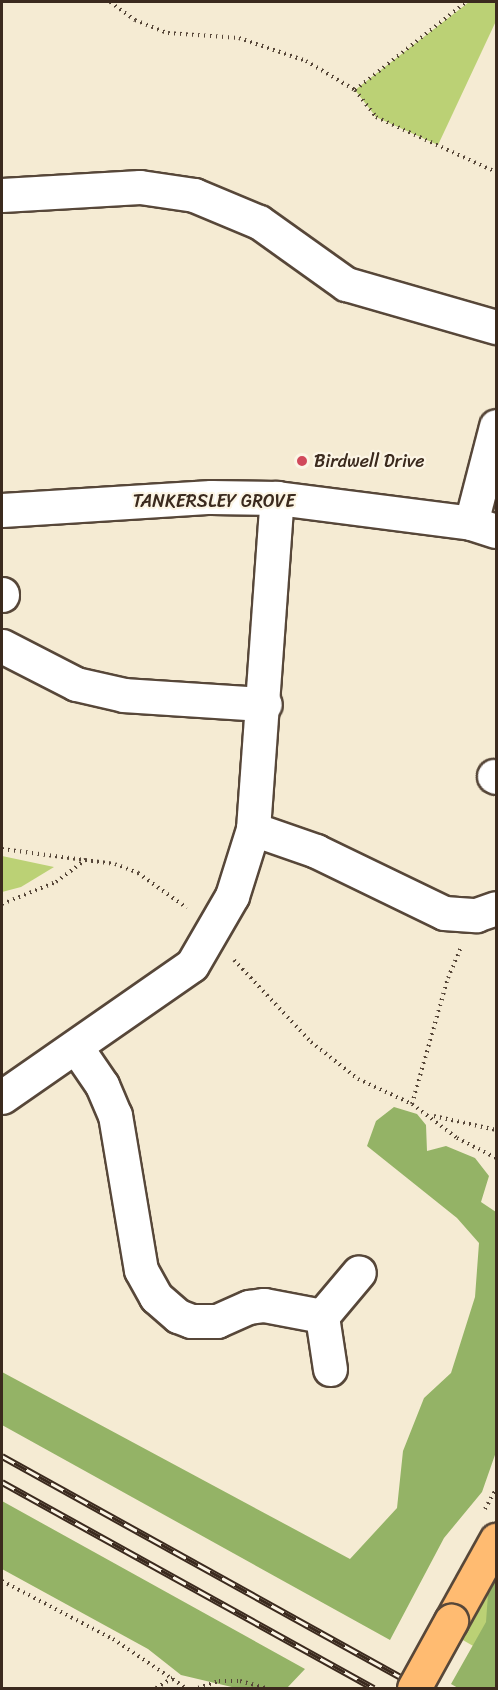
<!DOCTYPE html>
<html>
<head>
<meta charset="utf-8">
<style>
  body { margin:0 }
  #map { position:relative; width:498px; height:1690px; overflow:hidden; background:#f5ebd3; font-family:Sriracha,sans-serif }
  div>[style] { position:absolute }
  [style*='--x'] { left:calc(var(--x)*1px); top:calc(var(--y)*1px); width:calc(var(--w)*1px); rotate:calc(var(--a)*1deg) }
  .green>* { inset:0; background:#bbd175 }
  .forest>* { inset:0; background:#94b366 }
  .path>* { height:4px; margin-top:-2px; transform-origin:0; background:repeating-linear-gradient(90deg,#574739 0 1.5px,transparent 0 6px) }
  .roads { filter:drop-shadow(2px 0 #574739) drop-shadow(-2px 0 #574739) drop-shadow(0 2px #574739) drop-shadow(0 -2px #574739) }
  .minor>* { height:33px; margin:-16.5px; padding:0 16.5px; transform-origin:16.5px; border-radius:16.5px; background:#fff }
  .tertiary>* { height:33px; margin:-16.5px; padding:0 16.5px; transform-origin:16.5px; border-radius:16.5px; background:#fff }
  .primary>* { height:33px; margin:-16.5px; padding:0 16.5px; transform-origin:16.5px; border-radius:16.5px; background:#ffbb71 }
  .rail>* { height:7px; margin-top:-3.5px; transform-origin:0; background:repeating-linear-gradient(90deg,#fcf5e5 0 14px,#3b2a1e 0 28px); box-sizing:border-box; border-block:2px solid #3b2a1e }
  .bridges { filter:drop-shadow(2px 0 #574739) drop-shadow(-2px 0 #574739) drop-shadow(0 2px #574739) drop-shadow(0 -2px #574739) }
  .primary-bridge>* { height:33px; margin:-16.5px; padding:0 16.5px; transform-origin:16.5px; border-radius:16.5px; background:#ffbb71 }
  .dots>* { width:16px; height:16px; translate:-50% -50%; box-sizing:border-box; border:3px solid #fcf5e5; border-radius:50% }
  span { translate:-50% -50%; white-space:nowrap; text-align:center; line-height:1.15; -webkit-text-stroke:4.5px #fcf5e5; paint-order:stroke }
  .poi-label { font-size:18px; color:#3b2a1e }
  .left { translate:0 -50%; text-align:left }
  .street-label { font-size:18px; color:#3b2a1e }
  .frame { position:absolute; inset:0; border:3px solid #3b2a1e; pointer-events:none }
</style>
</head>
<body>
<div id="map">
  <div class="green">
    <i style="clip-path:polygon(469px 2px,496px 2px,496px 21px,438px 145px,376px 117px,355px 90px)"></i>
    <i style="clip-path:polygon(2px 856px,54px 867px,21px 887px,2px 892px)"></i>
    <i style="clip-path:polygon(496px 1565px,496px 1659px,447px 1631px)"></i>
  </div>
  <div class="forest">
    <i style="clip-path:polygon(394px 1107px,417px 1114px,426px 1125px,427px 1151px,446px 1146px,475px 1158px,489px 1176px,481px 1202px,496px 1212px,496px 1452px,482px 1492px,444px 1538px,390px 1640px,2px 1425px,2px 1372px,350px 1559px,397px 1508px,403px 1451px,424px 1398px,451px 1373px,475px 1297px,479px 1243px,457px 1218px,367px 1146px,376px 1121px)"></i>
    <i style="clip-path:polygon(2px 1501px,305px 1669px,287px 1688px,236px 1688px,181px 1675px,148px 1649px,2px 1569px)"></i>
    <i style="clip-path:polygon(496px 1554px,496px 1688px,458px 1688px,451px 1684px,486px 1622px,490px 1566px)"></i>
  </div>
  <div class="path">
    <i style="--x:110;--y:2;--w:31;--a:36"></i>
    <i style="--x:135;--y:20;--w:35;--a:22"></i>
    <i style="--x:168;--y:33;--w:71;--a:4"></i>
    <i style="--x:239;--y:38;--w:71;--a:18.9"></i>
    <i style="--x:306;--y:61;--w:57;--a:30.6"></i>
    <i style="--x:355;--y:90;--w:34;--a:52"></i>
    <i style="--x:376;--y:117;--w:132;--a:24.6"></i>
    <i style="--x:355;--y:90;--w:142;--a:-38.4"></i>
    <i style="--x:2;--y:849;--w:114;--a:7.6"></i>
    <i style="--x:115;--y:864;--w:25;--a:21"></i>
    <i style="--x:138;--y:873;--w:60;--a:35.5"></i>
    <i style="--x:2;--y:904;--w:58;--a:-22.2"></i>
    <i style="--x:56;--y:882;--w:38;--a:-37"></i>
    <i style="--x:234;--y:960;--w:112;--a:46.8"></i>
    <i style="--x:311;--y:1042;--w:60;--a:38.2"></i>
    <i style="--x:358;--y:1079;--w:60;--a:24.8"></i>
    <i style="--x:412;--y:1104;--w:56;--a:37.1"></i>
    <i style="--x:457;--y:1138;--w:44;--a:27.1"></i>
    <i style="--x:412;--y:1104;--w:131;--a:-74.1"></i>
    <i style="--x:448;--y:978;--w:34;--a:-67"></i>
    <i style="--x:434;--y:1116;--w:64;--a:12.7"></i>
    <i style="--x:485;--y:1509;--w:23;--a:-61"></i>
    <i style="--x:2;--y:1581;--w:125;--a:27.6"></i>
    <i style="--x:113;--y:1639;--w:88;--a:33.9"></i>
    <i style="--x:156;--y:1688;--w:21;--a:-31"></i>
    <i style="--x:198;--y:1688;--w:22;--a:-18"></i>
    <i style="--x:219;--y:1681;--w:21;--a:0"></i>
    <i style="--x:240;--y:1681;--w:28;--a:15"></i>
  </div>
  <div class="roads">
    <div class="minor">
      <i style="--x:2;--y:195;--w:138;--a:-3.3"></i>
      <i style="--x:140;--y:187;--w:55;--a:8.4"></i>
      <i style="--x:194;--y:195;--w:70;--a:22.6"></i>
      <i style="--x:259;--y:222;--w:107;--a:35.5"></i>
      <i style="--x:346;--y:284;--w:156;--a:16"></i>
      <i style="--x:471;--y:523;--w:100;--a:-75.5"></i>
      <i style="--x:2;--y:595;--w:1;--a:-90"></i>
      <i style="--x:2;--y:646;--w:83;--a:27.2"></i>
      <i style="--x:76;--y:684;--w:49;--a:12.9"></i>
      <i style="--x:124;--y:695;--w:141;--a:3.7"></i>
      <i style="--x:494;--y:776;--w:2;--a:27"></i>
      <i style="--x:253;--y:829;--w:67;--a:19.2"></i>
      <i style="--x:316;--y:851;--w:142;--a:25.8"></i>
      <i style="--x:444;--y:913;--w:32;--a:4"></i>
      <i style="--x:476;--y:915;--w:21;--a:-19"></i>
      <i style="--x:76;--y:1047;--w:46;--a:55.6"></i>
      <i style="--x:102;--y:1085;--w:33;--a:67"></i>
      <i style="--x:115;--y:1115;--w:157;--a:80.5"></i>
      <i style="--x:141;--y:1270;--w:31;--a:61"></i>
      <i style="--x:156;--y:1297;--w:29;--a:41"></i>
      <i style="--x:178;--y:1316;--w:14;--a:21"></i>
      <i style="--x:191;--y:1321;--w:26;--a:0"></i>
      <i style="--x:217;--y:1321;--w:35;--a:-24"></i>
      <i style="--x:249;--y:1307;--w:15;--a:-8"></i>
      <i style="--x:264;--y:1305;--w:59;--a:10.7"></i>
      <i style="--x:2;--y:1097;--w:231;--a:-34.8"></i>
      <i style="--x:192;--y:965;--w:80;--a:-59.9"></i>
      <i style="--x:232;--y:896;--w:70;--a:-72.6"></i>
      <i style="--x:253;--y:829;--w:332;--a:-85.9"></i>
      <i style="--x:330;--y:1369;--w:54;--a:-98.6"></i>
      <i style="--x:322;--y:1316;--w:57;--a:-49.9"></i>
    </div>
    <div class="tertiary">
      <i style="--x:2;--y:510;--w:209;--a:-3.6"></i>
      <i style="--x:211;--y:497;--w:66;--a:0.9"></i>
      <i style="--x:277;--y:498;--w:196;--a:7.3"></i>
      <i style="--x:471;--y:523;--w:26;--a:18"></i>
    </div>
    <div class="primary">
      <i style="--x:451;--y:1621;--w:93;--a:-60.9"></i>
    </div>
  </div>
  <div class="rail">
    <i style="--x:2;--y:1456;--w:478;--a:29"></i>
    <i style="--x:2;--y:1482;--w:425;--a:29"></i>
  </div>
  <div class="bridges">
    <div class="primary-bridge">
      <i style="--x:414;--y:1688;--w:77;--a:-61.1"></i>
    </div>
  </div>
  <div class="dots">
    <i style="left:302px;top:461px;background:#d1495b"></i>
  </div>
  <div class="poi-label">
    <span class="left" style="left:314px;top:461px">Birdwell Drive</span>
  </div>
  <div class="street-label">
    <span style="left:214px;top:501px">TANKERSLEY GROVE</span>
  </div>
  <div class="frame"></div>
</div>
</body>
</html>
